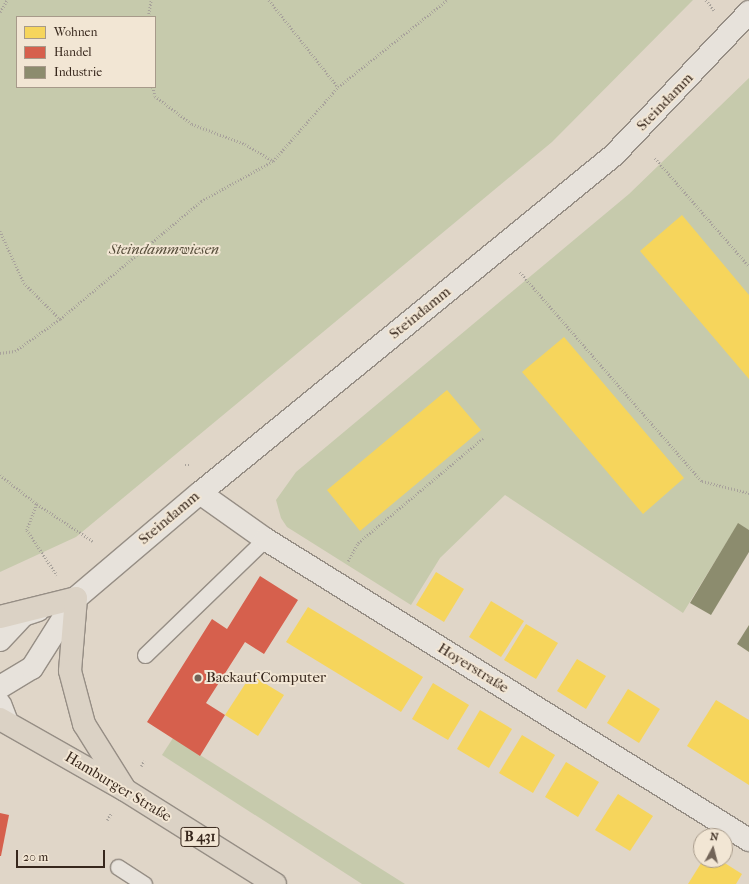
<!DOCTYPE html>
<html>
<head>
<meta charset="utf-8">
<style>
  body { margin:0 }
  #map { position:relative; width:749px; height:884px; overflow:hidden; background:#e0d6c8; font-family:"IM FELL French Canon",serif }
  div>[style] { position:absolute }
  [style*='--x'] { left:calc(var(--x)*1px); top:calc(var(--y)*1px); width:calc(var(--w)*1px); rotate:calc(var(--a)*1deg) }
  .green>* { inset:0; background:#c6caac }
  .homes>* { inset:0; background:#f6d55c }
  .shops>* { inset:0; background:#d6604d }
  .industry>* { inset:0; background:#8c8c6e }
  .path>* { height:2.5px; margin-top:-1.25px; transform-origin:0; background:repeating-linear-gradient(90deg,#a8a29b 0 1px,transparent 0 3px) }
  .roads { filter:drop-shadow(1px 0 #968e85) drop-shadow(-1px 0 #968e85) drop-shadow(0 1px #968e85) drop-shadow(0 -1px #968e85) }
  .service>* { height:15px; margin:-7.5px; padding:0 7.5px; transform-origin:7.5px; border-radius:7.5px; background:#e7e2db }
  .minor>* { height:22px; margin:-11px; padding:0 11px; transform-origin:11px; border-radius:11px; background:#e7e2db }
  .tertiary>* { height:22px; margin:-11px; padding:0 11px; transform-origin:11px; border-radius:11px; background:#e7e2db }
  .primary>* { height:22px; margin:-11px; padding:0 11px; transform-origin:11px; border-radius:11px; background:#dbd2c5 }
  .dots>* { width:11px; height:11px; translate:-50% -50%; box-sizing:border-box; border:2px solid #f2e6d4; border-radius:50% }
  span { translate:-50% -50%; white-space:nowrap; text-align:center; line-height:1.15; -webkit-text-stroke:4px #f2e6d4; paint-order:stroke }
  .shield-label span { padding:1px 3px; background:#f2e6d4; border:1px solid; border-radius:3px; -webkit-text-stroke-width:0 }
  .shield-label { font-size:14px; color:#37271c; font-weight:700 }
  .street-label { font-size:15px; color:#37271c }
  .park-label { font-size:15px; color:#564d3a; font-style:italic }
  .poi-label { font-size:15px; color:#37271c }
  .left { translate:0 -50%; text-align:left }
  .legend { position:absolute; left:16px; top:16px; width:140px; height:72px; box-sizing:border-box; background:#f2e6d4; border:1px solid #a79a8a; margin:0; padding:5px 7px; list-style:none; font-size:12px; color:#37271c }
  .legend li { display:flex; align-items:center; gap:8px; height:20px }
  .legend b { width:20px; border:1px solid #a79a8a }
  .north { position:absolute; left:693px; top:828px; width:40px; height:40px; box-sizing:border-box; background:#f2e6d4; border:1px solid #a79a8a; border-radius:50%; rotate:7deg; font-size:11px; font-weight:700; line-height:16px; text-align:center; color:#37271c }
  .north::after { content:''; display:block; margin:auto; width:14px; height:18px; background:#726458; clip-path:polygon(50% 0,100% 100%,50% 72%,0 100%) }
  .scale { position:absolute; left:16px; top:850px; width:89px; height:18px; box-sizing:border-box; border:2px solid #37271c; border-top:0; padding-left:5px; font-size:12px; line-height:14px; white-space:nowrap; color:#37271c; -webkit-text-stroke:3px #f2e6d4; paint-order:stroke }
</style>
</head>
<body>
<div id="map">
  <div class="green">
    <i style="clip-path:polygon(evenodd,0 0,693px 0,552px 142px,76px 537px,0 572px,0 0,17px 17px,155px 17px,155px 87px,17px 87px,17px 17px)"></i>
    <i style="clip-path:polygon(749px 78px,749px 530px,738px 524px,683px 613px,505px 495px,440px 558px,411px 605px,287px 527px,281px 518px,276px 500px,296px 472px,629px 194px)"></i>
    <i style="clip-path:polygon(173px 738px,405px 884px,362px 884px,162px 755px)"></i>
  </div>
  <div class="homes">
    <i style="clip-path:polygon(682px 215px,749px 295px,749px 379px,640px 251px)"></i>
    <i style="clip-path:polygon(564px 337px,684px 478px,643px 514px,522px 372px)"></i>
    <i style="clip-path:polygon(447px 390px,481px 430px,360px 531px,327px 490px)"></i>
    <i style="clip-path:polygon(436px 572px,464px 589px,444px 622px,416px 605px)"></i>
    <i style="clip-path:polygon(491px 601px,524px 621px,501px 657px,469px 637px)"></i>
    <i style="clip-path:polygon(308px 607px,423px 677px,401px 712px,286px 642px)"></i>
    <i style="clip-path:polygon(526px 624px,558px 643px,536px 679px,504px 660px)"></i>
    <i style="clip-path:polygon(577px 659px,606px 676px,586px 709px,557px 691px)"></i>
    <i style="clip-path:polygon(251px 675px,284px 695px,258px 736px,225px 715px)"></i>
    <i style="clip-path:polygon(433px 683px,469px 705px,448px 740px,412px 719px)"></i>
    <i style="clip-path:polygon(628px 689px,660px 709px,639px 743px,607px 723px)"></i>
    <i style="clip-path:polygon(716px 700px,749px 720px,749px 785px,687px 746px)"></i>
    <i style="clip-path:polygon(480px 710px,512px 729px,489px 768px,457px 749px)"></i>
    <i style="clip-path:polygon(522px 735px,555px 755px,533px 793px,499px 773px)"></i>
    <i style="clip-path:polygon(566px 762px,599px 782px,578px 817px,545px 797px)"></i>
    <i style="clip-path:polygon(618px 794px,653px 816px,630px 851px,595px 830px)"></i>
    <i style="clip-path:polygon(703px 860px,720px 860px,742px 874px,736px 884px,688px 884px)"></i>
  </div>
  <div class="shops">
    <i style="clip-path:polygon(260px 576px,298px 600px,264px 654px,245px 642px,206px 703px,225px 715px,200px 756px,147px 722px,212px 619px,227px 629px)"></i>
    <i style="clip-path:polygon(0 813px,9px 815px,1px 856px,0 856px)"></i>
  </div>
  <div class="industry">
    <i style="clip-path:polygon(738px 523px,749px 530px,749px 552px,711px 615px,690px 603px)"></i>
    <i style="clip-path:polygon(749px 625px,749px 652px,737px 644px)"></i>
  </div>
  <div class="path">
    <i style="--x:269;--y:0;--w:111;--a:51.6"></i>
    <i style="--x:706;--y:0;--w:14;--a:51"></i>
    <i style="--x:0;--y:12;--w:14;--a:-60"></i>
    <i style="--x:148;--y:17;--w:17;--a:-80"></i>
    <i style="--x:153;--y:87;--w:9;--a:77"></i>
    <i style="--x:155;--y:96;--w:46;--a:37.1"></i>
    <i style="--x:192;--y:124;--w:57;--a:20.7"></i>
    <i style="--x:245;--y:144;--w:33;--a:31"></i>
    <i style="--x:655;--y:158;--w:143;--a:49"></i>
    <i style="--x:0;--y:231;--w:57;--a:65.2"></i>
    <i style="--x:24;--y:283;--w:51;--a:45"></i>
    <i style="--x:520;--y:272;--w:277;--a:49"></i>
    <i style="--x:702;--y:481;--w:49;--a:14.3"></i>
    <i style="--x:0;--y:353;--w:15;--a:-8"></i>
    <i style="--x:15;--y:351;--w:55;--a:-35.4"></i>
    <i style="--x:60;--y:319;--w:184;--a:-39.9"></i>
    <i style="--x:201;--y:201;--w:82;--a:-29.1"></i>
    <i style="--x:273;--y:161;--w:98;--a:-48.7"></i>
    <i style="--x:338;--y:87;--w:139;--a:-38.6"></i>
    <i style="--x:185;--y:465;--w:6;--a:0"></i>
    <i style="--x:0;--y:475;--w:47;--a:38.1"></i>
    <i style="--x:37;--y:504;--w:67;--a:33.5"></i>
    <i style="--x:37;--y:504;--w:28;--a:111"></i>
    <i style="--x:27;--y:530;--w:54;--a:56.3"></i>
    <i style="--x:348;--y:561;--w:21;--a:-61"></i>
    <i style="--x:358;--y:543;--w:163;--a:-40"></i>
    <i style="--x:141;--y:766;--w:6;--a:-59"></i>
    <i style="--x:107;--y:820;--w:9;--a:-58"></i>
  </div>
  <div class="roads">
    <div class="service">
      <i style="--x:145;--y:655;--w:167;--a:-44"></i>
      <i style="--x:118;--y:867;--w:31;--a:33"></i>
    </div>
    <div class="minor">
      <i style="--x:200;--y:493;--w:80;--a:35.3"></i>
      <i style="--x:265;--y:539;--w:570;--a:31.88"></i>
    </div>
    <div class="tertiary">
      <i style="--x:0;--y:640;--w:34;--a:-47"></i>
      <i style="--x:23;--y:615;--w:16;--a:-18"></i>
      <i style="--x:0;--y:687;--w:37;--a:-31"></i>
      <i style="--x:32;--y:668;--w:83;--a:-57.8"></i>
      <i style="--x:76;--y:598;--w:162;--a:-40.3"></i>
      <i style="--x:200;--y:493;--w:534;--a:-39.23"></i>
      <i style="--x:614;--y:155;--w:197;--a:-46.6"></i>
      <i style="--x:0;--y:704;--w:19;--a:69"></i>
    </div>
    <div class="primary">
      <i style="--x:0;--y:617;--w:78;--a:-14"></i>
      <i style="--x:76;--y:598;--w:73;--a:94.7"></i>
      <i style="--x:70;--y:671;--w:55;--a:75.2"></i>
      <i style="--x:84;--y:724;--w:75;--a:58"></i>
      <i style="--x:0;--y:719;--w:144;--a:29.6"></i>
      <i style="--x:125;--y:790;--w:177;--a:32.1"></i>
    </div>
  </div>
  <div class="dots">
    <i style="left:198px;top:678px;background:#726458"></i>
  </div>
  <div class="shield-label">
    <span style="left:200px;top:837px">B 431</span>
  </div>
  <div class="street-label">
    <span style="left:665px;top:102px;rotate:-46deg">Steindamm</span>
    <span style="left:420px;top:313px;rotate:-39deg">Steindamm</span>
    <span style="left:169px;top:518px;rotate:-40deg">Steindamm</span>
    <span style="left:473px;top:668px;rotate:32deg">Hoyerstraße</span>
    <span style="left:118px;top:787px;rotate:31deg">Hamburger Straße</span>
  </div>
  <div class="park-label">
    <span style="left:164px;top:250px">Steindammwiesen</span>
  </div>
  <div class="poi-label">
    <span class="left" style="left:206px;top:678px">Backauf Computer</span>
  </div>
  <ul class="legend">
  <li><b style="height:11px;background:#f6d55c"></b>Wohnen</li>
  <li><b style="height:11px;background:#d6604d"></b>Handel</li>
  <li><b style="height:11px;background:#8c8c6e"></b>Industrie</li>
  </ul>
  <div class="north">N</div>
  <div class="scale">20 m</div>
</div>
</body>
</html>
